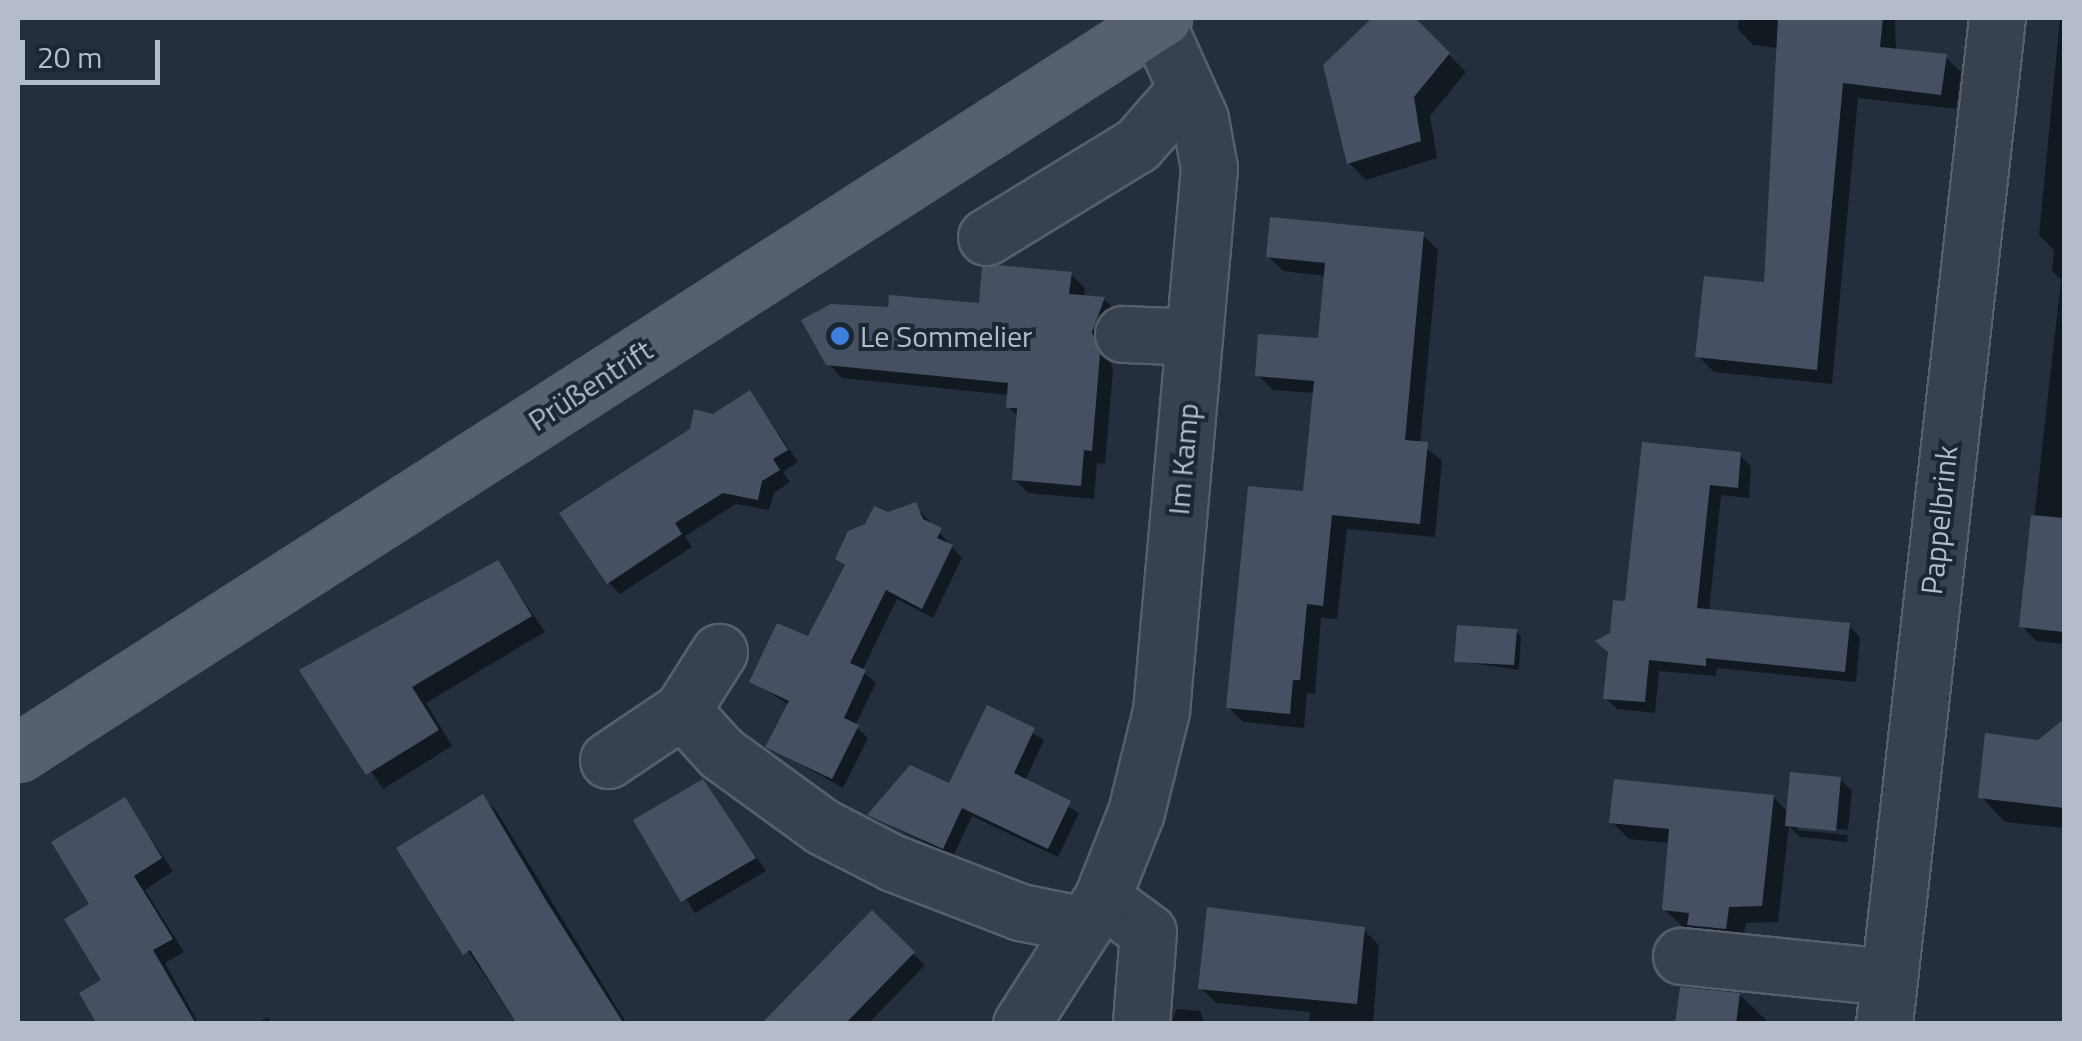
<!DOCTYPE html>
<html>
<head>
<meta charset="utf-8">
<style>
  body { margin:0 }
  #map { position:relative; width:2082px; height:1041px; overflow:hidden; background:#242f3e; font-family:"Titillium Web",sans-serif }
  div>[style] { position:absolute }
  [style*='--x'] { left:calc(var(--x)*1px); top:calc(var(--y)*1px); width:calc(var(--w)*1px); rotate:calc(var(--a)*1deg) }
  .shadow>* { inset:0; background:#0007 }
  .building>* { inset:0; background:#455162 }
  .roads { filter:drop-shadow(2px 0 #565f6c) drop-shadow(-2px 0 #565f6c) drop-shadow(0 2px #565f6c) drop-shadow(0 -2px #565f6c) }
  .minor>* { height:55px; margin:-27.5px; padding:0 27.5px; transform-origin:27.5px; border-radius:27.5px; background:#38414e }
  .major>* { height:55px; margin:-27.5px; padding:0 27.5px; transform-origin:27.5px; border-radius:27.5px; background:#56606e }
  .dots>* { width:28px; height:28px; translate:-50% -50%; box-sizing:border-box; border:5px solid #1d2633; border-radius:50% }
  span { translate:-50% -50%; white-space:nowrap; text-align:center; line-height:1.15; -webkit-text-stroke:8px #1d2633; paint-order:stroke }
  .poi-label { font-size:30px; color:#b4bcc9 }
  .left { translate:0 -50%; text-align:left }
  .street-label { font-size:30px; color:#b4bcc9 }
  .frame { position:absolute; inset:0; border:20px solid #b4bcc9; pointer-events:none }
  .scale { position:absolute; left:20px; top:40px; width:140px; height:45px; box-sizing:border-box; border:5px solid #b4bcc9; border-top:0; padding-left:12px; font-size:30px; line-height:35px; white-space:nowrap; color:#b4bcc9; -webkit-text-stroke:8px #1d2633; paint-order:stroke }
</style>
</head>
<body>
<div id="map">
  <div class="shadow">
    <i style="clip-path:polygon(1376px 18px,1412px 18px,1466px 72px,1430px 116px,1437px 158px,1366px 180px,1349px 163px,1326px 65px)"></i>
    <i style="clip-path:polygon(1739px 18px,1895px 18px,1896px 52px,1945px 57px,1961px 72px,1956px 109px,1858px 98px,1832px 384px,1714px 372px,1698px 356px,1766px 285px,1778px 48px,1753px 45px,1738px 29px)"></i>
    <i style="clip-path:polygon(2060px 18px,2064px 18px,2064px 644px,2036px 641px,2022px 626px,2061px 280px,2052px 271px,2054px 250px,2039px 235px)"></i>
    <i style="clip-path:polygon(1423px 235px,1438px 250px,1420px 444px,1442px 460px,1435px 537px,1347px 529px,1337px 619px,1321px 618px,1315px 694px,1307px 693px,1304px 728px,1243px 722px,1228px 707px,1306px 494px,1315px 393px,1273px 390px,1258px 375px,1320px 341px,1326px 276px,1283px 271px,1268px 256px)"></i>
    <i style="clip-path:polygon(1071px 274px,1085px 288px,1084px 298px,1104px 299px,1118px 313px,1105px 347px,1113px 370px,1105px 464px,1097px 463px,1094px 499px,1028px 493px,1014px 479px,1019px 417px,1008px 407px,1009px 395px,842px 378px,828px 363px,890px 310px,981px 306px)"></i>
    <i style="clip-path:polygon(750px 393px,798px 462px,783px 472px,790px 482px,774px 493px,769px 510px,736px 504px,685px 536px,692px 547px,620px 594px,608px 582px)"></i>
    <i style="clip-path:polygon(1644px 444px,1740px 455px,1751px 466px,1749px 498px,1721px 495px,1709px 612px,1849px 626px,1860px 637px,1856px 682px,1717px 668px,1716px 676px,1659px 671px,1655px 713px,1617px 709px,1605px 698px,1612px 635px,1627px 604px)"></i>
    <i style="clip-path:polygon(915px 505px,962px 558px,933px 618px,897px 599px,862px 671px,876px 683px,855px 726px,868px 738px,843px 788px,768px 746px,789px 705px,752px 681px,810px 640px,847px 568px,838px 559px,887px 515px)"></i>
    <i style="clip-path:polygon(498px 563px,545px 632px,426px 703px,452px 746px,383px 789px,303px 671px)"></i>
    <i style="clip-path:polygon(1516px 631px,1521px 637px,1519px 670px,1457px 661px)"></i>
    <i style="clip-path:polygon(988px 708px,1044px 740px,1025px 781px,1079px 813px,1058px 857px,972px 816px,953px 857px,871px 815px,951px 786px)"></i>
    <i style="clip-path:polygon(2064px 722px,2064px 828px,2005px 822px,1981px 797px)"></i>
    <i style="clip-path:polygon(1840px 779px,1852px 791px,1848px 830px,1797px 825px,1797px 830px,1848px 835px,1847px 842px,1800px 837px,1789px 826px,1778px 922px,1746px 923px,1742px 945px,1707px 942px,1682px 926px,1664px 909px,1670px 843px,1629px 839px,1612px 822px,1773px 797px,1789px 813px)"></i>
    <i style="clip-path:polygon(703px 782px,766px 871px,695px 913px,636px 821px)"></i>
    <i style="clip-path:polygon(483px 797px,497px 812px,627px 1024px,517px 1024px,400px 849px)"></i>
    <i style="clip-path:polygon(124px 800px,173px 871px,145px 890px,184px 952px,165px 963px,199px 1024px,100px 1024px,104px 981px,92px 905px)"></i>
    <i style="clip-path:polygon(872px 913px,925px 965px,868px 1024px,779px 1024px)"></i>
    <i style="clip-path:polygon(1364px 930px,1379px 945px,1373px 1024px,1309px 1024px,1310px 1012px,1216px 1003px,1201px 988px)"></i>
    <i style="clip-path:polygon(1682px 990px,1741px 996px,1770px 1024px,1678px 1024px)"></i>
    <i style="clip-path:polygon(1176px 1009px,1200px 1011px,1205px 1024px,1172px 1024px)"></i>
    <i style="clip-path:polygon(267px 1017px,274px 1024px,257px 1024px)"></i>
  </div>
  <div class="building">
    <i style="clip-path:polygon(1372px 18px,1415px 18px,1450px 53px,1414px 97px,1421px 141px,1347px 164px,1323px 65px)"></i>
    <i style="clip-path:polygon(1778px 18px,1883px 18px,1880px 47px,1947px 54px,1941px 95px,1843px 83px,1817px 370px,1695px 357px,1704px 276px,1764px 282px)"></i>
    <i style="clip-path:polygon(1270px 217px,1424px 232px,1405px 440px,1428px 442px,1420px 524px,1332px 515px,1323px 606px,1307px 604px,1300px 680px,1293px 680px,1290px 714px,1226px 708px,1248px 486px,1303px 491px,1314px 381px,1255px 376px,1258px 334px,1318px 338px,1325px 263px,1266px 257px)"></i>
    <i style="clip-path:polygon(997px 265px,1072px 272px,1069px 294px,1105px 297px,1092px 332px,1100px 354px,1092px 451px,1084px 450px,1081px 486px,1012px 480px,1017px 408px,1006px 408px,1008px 383px,826px 365px,801px 320px,831px 304px,888px 307px,889px 295px,979px 303px,982px 267px)"></i>
    <i style="clip-path:polygon(750px 390px,788px 450px,773px 459px,780px 470px,762px 481px,758px 500px,723px 493px,675px 523px,682px 534px,607px 584px,559px 513px,690px 429px,694px 409px,713px 414px)"></i>
    <i style="clip-path:polygon(1642px 442px,1741px 452px,1738px 488px,1710px 485px,1697px 608px,1850px 623px,1845px 672px,1706px 658px,1706px 666px,1649px 660px,1645px 702px,1603px 699px,1608px 652px,1595px 641px,1610px 633px,1613px 600px,1625px 601px)"></i>
    <i style="clip-path:polygon(916px 502px,923px 519px,942px 528px,937px 538px,953px 545px,922px 609px,886px 590px,850px 663px,866px 670px,844px 718px,859px 725px,832px 779px,765px 747px,789px 701px,749px 682px,777px 623px,808px 636px,845px 565px,835px 559px,848px 531px,865px 524px,874px 506px,888px 512px)"></i>
    <i style="clip-path:polygon(2031px 515px,2064px 518px,2064px 632px,2019px 627px)"></i>
    <i style="clip-path:polygon(498px 560px,532px 616px,412px 687px,439px 730px,366px 775px,299px 670px)"></i>
    <i style="clip-path:polygon(1457px 625px,1517px 629px,1514px 665px,1454px 662px)"></i>
    <i style="clip-path:polygon(987px 705px,1035px 728px,1014px 773px,1071px 801px,1048px 849px,962px 808px,943px 849px,867px 815px,910px 765px,949px 783px)"></i>
    <i style="clip-path:polygon(2064px 719px,2064px 808px,1978px 798px,1985px 733px,2038px 740px)"></i>
    <i style="clip-path:polygon(1790px 772px,1841px 777px,1836px 831px,1785px 826px)"></i>
    <i style="clip-path:polygon(703px 779px,756px 858px,681px 902px,633px 820px)"></i>
    <i style="clip-path:polygon(1614px 779px,1774px 795px,1762px 906px,1729px 907px,1726px 929px,1687px 925px,1689px 913px,1662px 910px,1669px 829px,1609px 823px)"></i>
    <i style="clip-path:polygon(483px 794px,547px 902px,624px 1024px,517px 1024px,470px 950px,463px 955px,396px 848px)"></i>
    <i style="clip-path:polygon(125px 797px,162px 858px,134px 876px,173px 939px,153px 950px,196px 1024px,97px 1024px,79px 993px,101px 980px,64px 919px,89px 904px,51px 842px)"></i>
    <i style="clip-path:polygon(1207px 907px,1365px 927px,1357px 1004px,1198px 989px)"></i>
    <i style="clip-path:polygon(872px 910px,915px 952px,845px 1024px,761px 1024px)"></i>
    <i style="clip-path:polygon(1680px 987px,1740px 993px,1736px 1024px,1675px 1024px)"></i>
  </div>
  <div class="roads">
    <div class="minor">
      <i style="--x:986;--y:237;--w:177;--a:-31.4"></i>
      <i style="--x:1137;--y:145;--w:74;--a:-48.8"></i>
      <i style="--x:1123;--y:334;--w:71;--a:2.4"></i>
      <i style="--x:682;--y:710;--w:69;--a:-57.5"></i>
      <i style="--x:608;--y:760;--w:89;--a:-34"></i>
      <i style="--x:682;--y:710;--w:58;--a:47.8"></i>
      <i style="--x:721;--y:753;--w:126;--a:36"></i>
      <i style="--x:823;--y:827;--w:79;--a:27.2"></i>
      <i style="--x:893;--y:863;--w:136;--a:21.1"></i>
      <i style="--x:1020;--y:912;--w:66;--a:11.3"></i>
      <i style="--x:1102;--y:898;--w:57;--a:36.5"></i>
      <i style="--x:1148;--y:932;--w:92;--a:94.4"></i>
      <i style="--x:1681;--y:956;--w:209;--a:5.8"></i>
      <i style="--x:1021;--y:1024;--w:150;--a:-57.3"></i>
      <i style="--x:1102;--y:898;--w:92;--a:-68.4"></i>
      <i style="--x:1136;--y:812;--w:104;--a:-76.1"></i>
      <i style="--x:1161;--y:711;--w:545;--a:-84.95"></i>
      <i style="--x:1209;--y:168;--w:50;--a:-100.4"></i>
      <i style="--x:1200;--y:119;--w:107;--a:-114.2"></i>
      <i style="--x:1884;--y:1024;--w:1012;--a:-83.59"></i>
    </div>
    <div class="major">
      <i style="--x:18;--y:753;--w:1361;--a:-32.7"></i>
    </div>
  </div>
  <div class="dots">
    <i style="left:840px;top:336px;background:#3f7fe0"></i>
  </div>
  <div class="poi-label">
    <span class="left" style="left:860px;top:336px">Le Sommelier</span>
  </div>
  <div class="street-label">
    <span style="left:590px;top:385px;rotate:-33deg">Prüßentrift</span>
    <span style="left:1183px;top:459px;rotate:-85deg">Im Kamp</span>
    <span style="left:1939px;top:520px;rotate:-84deg">Pappelbrink</span>
  </div>
  <div class="frame"></div>
  <div class="scale">20 m</div>
</div>
</body>
</html>
